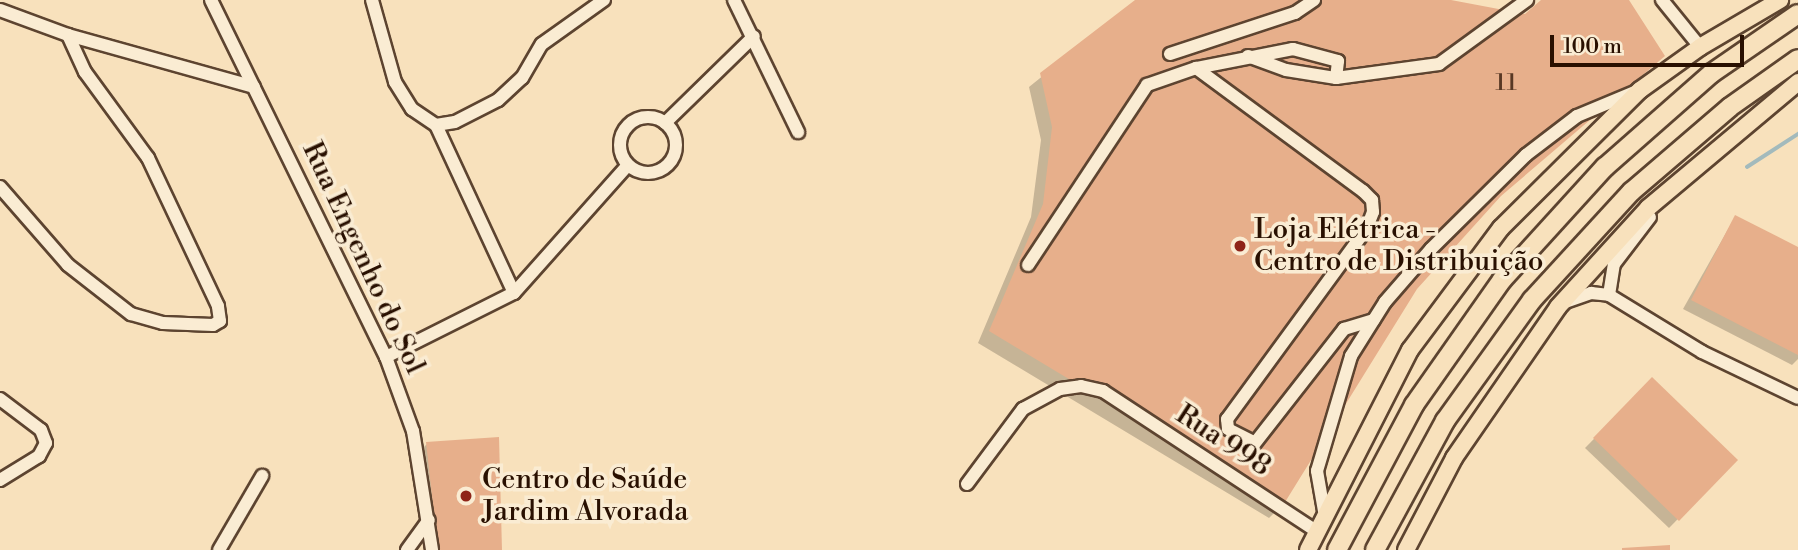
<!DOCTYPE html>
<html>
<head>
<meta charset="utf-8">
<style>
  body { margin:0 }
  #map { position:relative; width:1798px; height:550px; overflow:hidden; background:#f8e1bc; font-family:"Libre Bodoni",serif }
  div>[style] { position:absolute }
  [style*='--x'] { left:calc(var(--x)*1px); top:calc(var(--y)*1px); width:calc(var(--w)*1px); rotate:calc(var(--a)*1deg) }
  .shadow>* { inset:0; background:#0003 }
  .stream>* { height:3.5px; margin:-1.75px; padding:0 1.75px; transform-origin:1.75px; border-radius:1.75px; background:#a3babc }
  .building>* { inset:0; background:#e7af8b }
  .roads { filter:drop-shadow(2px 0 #5d4430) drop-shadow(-2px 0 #5d4430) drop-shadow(0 2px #5d4430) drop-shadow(0 -2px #5d4430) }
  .minor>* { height:12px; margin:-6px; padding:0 6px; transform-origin:6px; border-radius:6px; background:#faecd3 }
  .minor>.ring { margin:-6px; padding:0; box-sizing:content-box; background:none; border:12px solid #faecd3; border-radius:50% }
  .major>* { height:16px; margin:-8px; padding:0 8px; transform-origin:8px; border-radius:8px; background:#f8e1bc }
  .highway>* { height:18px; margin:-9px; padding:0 9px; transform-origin:9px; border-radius:9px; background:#f8e1bc }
  .dots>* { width:19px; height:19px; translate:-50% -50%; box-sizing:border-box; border:4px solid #faecd3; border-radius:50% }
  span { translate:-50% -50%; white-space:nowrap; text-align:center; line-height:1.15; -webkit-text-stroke:7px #faecd3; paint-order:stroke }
  .number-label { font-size:24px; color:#583824 }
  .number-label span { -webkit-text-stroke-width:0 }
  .poi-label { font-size:28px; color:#291001 }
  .left { translate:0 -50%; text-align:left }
  .street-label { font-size:28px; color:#291001 }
  .scale { position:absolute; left:1550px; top:35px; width:194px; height:32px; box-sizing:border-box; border:4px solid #291001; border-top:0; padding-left:9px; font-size:21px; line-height:24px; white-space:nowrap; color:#291001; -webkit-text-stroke:5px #faecd3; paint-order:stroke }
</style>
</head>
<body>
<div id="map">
  <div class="shadow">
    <i style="clip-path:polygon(1137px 0,1442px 0,1526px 16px,1543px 0,1627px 0,1492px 203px,1415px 288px,1281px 506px,1269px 518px,978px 343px,1031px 217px,1041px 140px,1029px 87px)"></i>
    <i style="clip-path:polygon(1735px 217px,1798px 249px,1798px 359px,1792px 365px,1683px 309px)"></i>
    <i style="clip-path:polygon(1652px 380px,1736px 460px,1669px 528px,1585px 448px)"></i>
    <i style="clip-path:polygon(427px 444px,500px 550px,425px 550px,415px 456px)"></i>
  </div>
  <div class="stream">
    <i style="--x:1747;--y:167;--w:61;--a:-32.9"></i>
  </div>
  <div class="building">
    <i style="clip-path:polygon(1135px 0,1451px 0,1525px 14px,1541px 0,1629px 0,1665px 56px,1501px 196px,1417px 289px,1282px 507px,989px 331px,1043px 204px,1052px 127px,1040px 73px)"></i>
    <i style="clip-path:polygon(1735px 215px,1798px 247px,1798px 355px,1691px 300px)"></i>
    <i style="clip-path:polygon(1652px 377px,1738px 460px,1679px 521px,1593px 438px)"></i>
    <i style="clip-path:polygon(499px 437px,502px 550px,438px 550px,426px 442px)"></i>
    <i style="clip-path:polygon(1670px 545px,1670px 550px,1622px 550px,1622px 548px)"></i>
  </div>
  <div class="roads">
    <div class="minor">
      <i style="--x:211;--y:0;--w:398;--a:63.9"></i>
      <i style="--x:386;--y:357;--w:79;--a:70"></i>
      <i style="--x:413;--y:431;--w:121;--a:80.9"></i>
      <i style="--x:372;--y:0;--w:85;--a:74.3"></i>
      <i style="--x:395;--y:82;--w:32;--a:58"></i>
      <i style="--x:412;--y:109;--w:29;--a:34"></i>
      <i style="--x:734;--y:0;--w:147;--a:64.1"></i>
      <i style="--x:1662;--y:0;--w:60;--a:51"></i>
      <i style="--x:0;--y:10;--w:72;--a:20.2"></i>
      <i style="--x:68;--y:35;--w:193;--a:15.6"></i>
      <i style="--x:1170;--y:54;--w:132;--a:-18.2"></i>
      <i style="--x:1295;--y:13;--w:23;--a:-34"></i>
      <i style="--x:1248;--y:56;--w:40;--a:20.2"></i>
      <i style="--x:1286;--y:70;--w:51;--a:9.1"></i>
      <i style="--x:1336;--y:78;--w:104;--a:-7.7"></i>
      <i style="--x:1439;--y:64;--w:109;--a:-36"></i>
      <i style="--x:1336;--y:78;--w:17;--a:-83"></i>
      <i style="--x:1338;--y:61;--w:47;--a:-165.1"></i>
      <i style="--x:1293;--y:49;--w:99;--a:168.9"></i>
      <i style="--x:1196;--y:68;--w:207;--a:36.4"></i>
      <i style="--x:1363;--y:191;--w:13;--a:45"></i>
      <i style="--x:1372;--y:200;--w:12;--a:85"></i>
      <i style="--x:1373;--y:212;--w:17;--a:111"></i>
      <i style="--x:1367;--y:228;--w:237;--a:126.2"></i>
      <i style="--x:1227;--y:419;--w:10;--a:84"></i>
      <i style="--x:1228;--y:429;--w:30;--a:27"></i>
      <i style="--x:1255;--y:443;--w:145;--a:-52"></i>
      <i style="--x:1344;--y:329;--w:31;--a:-17"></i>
      <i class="ring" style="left:620px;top:117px;width:44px;height:44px"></i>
      <i style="--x:665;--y:123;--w:124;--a:-44.3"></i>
      <i style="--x:436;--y:125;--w:19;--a:-9"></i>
      <i style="--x:455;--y:122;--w:48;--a:-27.1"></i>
      <i style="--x:498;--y:100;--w:33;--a:-43"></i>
      <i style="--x:522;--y:78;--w:39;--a:-60"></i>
      <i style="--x:542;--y:44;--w:76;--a:-35.4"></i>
      <i style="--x:436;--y:125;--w:185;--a:65.1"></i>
      <i style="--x:0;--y:187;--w:103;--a:48.9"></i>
      <i style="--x:68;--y:265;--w:80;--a:37.9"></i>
      <i style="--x:131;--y:314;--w:33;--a:16"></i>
      <i style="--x:163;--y:323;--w:50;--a:2.3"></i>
      <i style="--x:213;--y:325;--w:8;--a:-30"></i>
      <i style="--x:220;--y:321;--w:15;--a:-98"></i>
      <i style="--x:218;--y:306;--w:164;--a:-115.3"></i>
      <i style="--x:148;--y:158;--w:107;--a:-126.2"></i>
      <i style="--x:85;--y:72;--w:41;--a:-114.7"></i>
      <i style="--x:1028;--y:265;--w:216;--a:-56.5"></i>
      <i style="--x:1147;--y:85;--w:52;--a:-19.1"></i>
      <i style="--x:1609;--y:295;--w:31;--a:-81"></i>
      <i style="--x:1614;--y:264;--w:59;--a:-52.5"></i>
      <i style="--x:1565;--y:302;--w:28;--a:-19"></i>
      <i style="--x:1591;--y:293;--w:18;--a:6"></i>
      <i style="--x:1609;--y:295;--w:109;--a:31.5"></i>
      <i style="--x:1702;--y:352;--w:106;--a:25.6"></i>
      <i style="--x:386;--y:357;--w:143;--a:-26.6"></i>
      <i style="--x:514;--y:293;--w:171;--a:-48.3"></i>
      <i style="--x:0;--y:399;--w:51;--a:37.1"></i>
      <i style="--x:41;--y:430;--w:14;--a:69"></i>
      <i style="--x:46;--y:443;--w:15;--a:118"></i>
      <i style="--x:39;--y:456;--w:46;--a:148.4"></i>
      <i style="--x:967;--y:484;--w:94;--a:-53.3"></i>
      <i style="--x:1023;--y:409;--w:42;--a:-28.4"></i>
      <i style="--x:1060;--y:389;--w:21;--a:-8"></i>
      <i style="--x:1081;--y:386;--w:23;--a:13"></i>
      <i style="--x:1103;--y:391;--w:255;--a:33.3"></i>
      <i style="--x:1324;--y:511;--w:41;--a:-99.9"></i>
      <i style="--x:1317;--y:471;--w:120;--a:-73.5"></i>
      <i style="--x:1351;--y:356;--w:64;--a:-57.8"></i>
      <i style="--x:1385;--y:302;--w:70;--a:-49"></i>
      <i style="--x:1431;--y:249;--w:134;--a:-44.7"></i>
      <i style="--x:1526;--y:155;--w:64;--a:-37.4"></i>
      <i style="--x:1577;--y:116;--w:65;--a:-22.6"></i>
      <i style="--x:219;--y:550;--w:86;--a:-59.8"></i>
      <i style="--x:407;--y:550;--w:37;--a:-54"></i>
    </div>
    <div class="major">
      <i style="--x:1308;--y:550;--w:225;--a:-63"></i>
      <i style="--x:1410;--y:350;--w:152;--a:-53.3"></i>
      <i style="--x:1501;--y:228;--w:196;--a:-44.8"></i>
      <i style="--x:1640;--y:90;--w:74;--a:-35.6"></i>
      <i style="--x:1700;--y:47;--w:93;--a:-30.4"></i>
      <i style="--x:1406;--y:550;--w:104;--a:-62.4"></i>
      <i style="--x:1454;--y:458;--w:183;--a:-55.4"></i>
      <i style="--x:1558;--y:307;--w:134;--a:-47.7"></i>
      <i style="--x:1648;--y:208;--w:196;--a:-40"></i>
    </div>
    <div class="highway">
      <i style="--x:1337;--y:550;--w:164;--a:-62"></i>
      <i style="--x:1414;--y:405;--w:153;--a:-54.9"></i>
      <i style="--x:1502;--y:280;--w:153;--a:-47.7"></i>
      <i style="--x:1605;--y:167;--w:142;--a:-41.3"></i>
      <i style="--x:1712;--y:73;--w:104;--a:-34.5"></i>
      <i style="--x:1375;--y:550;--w:147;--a:-61.5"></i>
      <i style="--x:1445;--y:421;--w:149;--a:-54.3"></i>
      <i style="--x:1532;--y:300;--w:147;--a:-47.5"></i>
      <i style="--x:1631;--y:192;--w:130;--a:-40.6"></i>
      <i style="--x:1730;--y:107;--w:83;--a:-35.2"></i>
    </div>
  </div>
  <div class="dots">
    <i style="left:1240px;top:246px;background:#8f2418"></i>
    <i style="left:466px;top:496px;background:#8f2418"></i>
  </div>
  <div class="number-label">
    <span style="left:1506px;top:84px">11</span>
  </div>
  <div class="poi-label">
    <span class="left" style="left:1254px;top:246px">Loja Elétrica -<br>Centro de Distribuição</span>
    <span class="left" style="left:482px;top:496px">Centro de Saúde<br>Jardim Alvorada</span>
  </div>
  <div class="street-label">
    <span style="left:363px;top:258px;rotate:65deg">Rua Engenho do Sol</span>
    <span style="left:1223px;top:441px;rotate:33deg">Rua 998</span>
  </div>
  <div class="scale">100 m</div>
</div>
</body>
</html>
